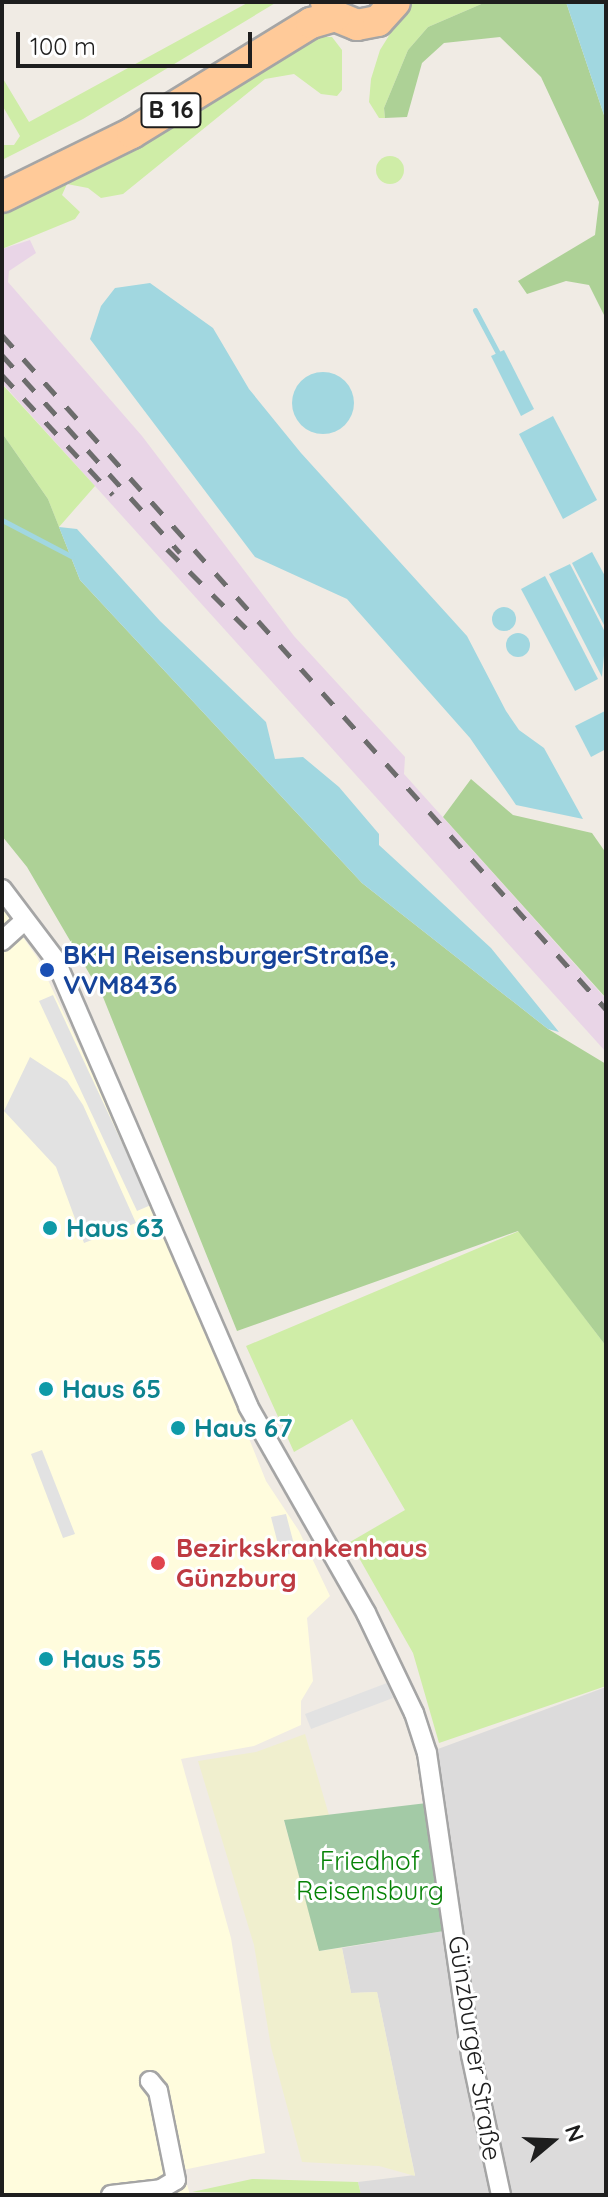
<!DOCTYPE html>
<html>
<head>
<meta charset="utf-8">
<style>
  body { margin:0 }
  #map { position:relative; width:608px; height:2197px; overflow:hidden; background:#f0ebe4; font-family:Quicksand,sans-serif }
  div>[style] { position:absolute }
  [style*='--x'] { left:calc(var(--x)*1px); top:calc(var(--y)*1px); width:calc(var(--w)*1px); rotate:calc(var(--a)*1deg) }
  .residential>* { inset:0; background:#dcdbdb }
  .industrial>* { inset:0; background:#e9d5e7 }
  .education>* { inset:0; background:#fffcdd }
  .farmland>* { inset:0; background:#f0efce }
  .grass>* { inset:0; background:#cfeda7 }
  .round { border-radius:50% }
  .forest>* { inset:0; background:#add196 }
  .cemetery>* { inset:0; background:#a3caa6 }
  .parking>* { inset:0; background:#e2e2e2 }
  .water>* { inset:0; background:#a1d7e0 }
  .stream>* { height:5px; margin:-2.5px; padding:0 2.5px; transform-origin:2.5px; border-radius:2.5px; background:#a1d7e0 }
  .roads { filter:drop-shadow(2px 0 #a5a5a5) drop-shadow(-2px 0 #a5a5a5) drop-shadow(0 2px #a5a5a5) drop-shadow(0 -2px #a5a5a5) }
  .minor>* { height:18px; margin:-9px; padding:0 9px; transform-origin:9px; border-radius:9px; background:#fff }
  .primary>* { height:30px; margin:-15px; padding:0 15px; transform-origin:15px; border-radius:15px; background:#ffca99 }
  .rail>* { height:5px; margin-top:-2.5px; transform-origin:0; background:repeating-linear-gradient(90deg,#6c6c6c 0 16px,transparent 0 32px) }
  .dots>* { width:22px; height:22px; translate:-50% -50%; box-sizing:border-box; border:4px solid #fff; border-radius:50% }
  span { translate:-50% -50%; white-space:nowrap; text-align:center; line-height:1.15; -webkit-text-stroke:6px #fff; paint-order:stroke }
  .shield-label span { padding:2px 6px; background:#fff; border:2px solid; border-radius:6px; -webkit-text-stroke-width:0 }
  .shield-label { font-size:24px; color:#1e1e1e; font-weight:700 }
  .transit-label { font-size:26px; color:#164399; font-weight:700 }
  .left { translate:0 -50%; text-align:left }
  .culture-label { font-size:26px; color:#0d838f; font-weight:700 }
  .health-label { font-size:26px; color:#be3a42; font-weight:700 }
  .park-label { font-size:26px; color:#068306 }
  .street-label { font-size:26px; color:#1e1e1e }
  .frame { position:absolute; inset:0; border:4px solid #1e1e1e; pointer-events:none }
  .north { position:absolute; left:512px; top:2101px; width:80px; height:80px; -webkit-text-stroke:6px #fff; paint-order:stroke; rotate:71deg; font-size:22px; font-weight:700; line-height:32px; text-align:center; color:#1e1e1e }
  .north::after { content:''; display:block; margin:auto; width:28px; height:36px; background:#1e1e1e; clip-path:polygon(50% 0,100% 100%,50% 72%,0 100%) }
  .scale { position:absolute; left:16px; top:32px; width:236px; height:36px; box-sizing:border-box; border:4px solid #1e1e1e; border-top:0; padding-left:10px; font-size:24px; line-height:28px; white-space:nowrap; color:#1e1e1e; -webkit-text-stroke:6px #fff; paint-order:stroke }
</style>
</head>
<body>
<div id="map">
  <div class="residential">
    <i style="clip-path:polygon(606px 1687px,606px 2195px,361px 2195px,358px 2182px,415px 2175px,377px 1992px,351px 1993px,342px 1948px,444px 1931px,427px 1753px)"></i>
  </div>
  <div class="industrial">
    <i style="clip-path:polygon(30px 240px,36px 253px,9px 271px,8px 282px,142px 436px,294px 636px,405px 757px,404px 774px,606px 999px,606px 1052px,2px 383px,2px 249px)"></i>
  </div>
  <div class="education">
    <i style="clip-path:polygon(2px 908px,37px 957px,160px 1216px,266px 1481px,299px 1531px,330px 1596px,307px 1618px,313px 1681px,301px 1701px,301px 1725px,254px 1746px,181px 1759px,231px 1938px,265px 2153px,183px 2170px,190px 2195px,2px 2195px)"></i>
  </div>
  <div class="farmland">
    <i style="clip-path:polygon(305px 1734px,329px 1815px,284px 1821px,320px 1951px,342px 1948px,351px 1993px,377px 1992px,415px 2176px,379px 2166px,302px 2162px,271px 2047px,254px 1945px,198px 1761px,256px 1752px)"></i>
  </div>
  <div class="grass">
    <i style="clip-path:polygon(249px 2px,277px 2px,83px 119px,2px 160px,2px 145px,14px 145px,20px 136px,2px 105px,2px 77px,29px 122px)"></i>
    <i style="clip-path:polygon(410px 2px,486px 2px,428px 27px,408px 50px,384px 108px,385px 118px,379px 118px,369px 102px,371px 79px,380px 50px)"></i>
    <i style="clip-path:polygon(313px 37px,332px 37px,342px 50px,342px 90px,337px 96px,321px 94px,294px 74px,265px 79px,123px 194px,101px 198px,88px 188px,67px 184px,62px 195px,80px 212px,75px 219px,2px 249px,2px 211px)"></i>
    <i class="round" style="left:376px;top:156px;width:28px;height:28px"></i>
    <i style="clip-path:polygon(2px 384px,95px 486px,59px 527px,48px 499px,2px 433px)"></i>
    <i style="clip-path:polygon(519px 1231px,606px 1346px,606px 1686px,439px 1743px,413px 1653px,350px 1542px,405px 1510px,352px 1419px,294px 1452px,246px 1346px)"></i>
    <i style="clip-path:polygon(252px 2179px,358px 2182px,361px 2195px,192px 2192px)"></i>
  </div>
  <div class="forest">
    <i style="clip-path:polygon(486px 2px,566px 2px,606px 121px,606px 319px,589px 285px,566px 281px,527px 294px,518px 281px,595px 235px,599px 202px,541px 77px,500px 37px,444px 43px,422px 63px,407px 117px,385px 118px,384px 108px,408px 50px,428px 27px)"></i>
    <i style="clip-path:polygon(2px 433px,48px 499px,80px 580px,362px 883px,548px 1029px,606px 1064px,606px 1346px,518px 1231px,237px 1331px,103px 997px,27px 867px,2px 836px)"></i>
    <i style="clip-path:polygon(471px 779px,513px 815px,592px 833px,606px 853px,606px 998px,443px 817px)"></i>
  </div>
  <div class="cemetery">
    <i style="clip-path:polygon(427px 1803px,444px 1931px,319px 1951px,284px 1820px)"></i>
  </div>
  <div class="parking">
    <i style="clip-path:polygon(53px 995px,151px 1205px,137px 1211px,39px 1001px)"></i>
    <i style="clip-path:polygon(30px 1057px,67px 1081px,83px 1105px,136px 1223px,84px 1243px,56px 1167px,4px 1111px)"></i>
    <i style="clip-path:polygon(42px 1450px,75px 1534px,63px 1538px,31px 1454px)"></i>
    <i style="clip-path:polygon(286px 1514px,296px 1552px,281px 1556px,271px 1517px)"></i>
    <i style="clip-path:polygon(387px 1683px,393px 1698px,311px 1729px,305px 1714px)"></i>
  </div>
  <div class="water">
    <i style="clip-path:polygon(566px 2px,606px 2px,606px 121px)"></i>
    <i style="clip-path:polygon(150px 283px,213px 328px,249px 389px,301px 453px,467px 636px,506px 711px,519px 730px,544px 748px,583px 819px,516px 805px,470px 738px,347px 599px,255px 557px,90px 339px,101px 306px,115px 288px)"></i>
    <i style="clip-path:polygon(504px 350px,534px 409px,521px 416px,491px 356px)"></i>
    <i class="round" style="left:292px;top:372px;width:62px;height:62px"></i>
    <i style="clip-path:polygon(553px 416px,597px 500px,563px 519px,519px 434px)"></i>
    <i style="clip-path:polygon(59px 527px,77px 529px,160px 621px,266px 722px,275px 759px,303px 757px,339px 787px,379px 834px,379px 845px,491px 948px,559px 1032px,548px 1029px,362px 883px,80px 580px)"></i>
    <i style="clip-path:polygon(592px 552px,606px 578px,606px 629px,572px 563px)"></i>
    <i style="clip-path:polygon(570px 564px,606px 634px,602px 677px,549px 574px)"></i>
    <i style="clip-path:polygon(545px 576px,598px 679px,575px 691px,521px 589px)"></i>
    <i class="round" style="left:492px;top:607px;width:24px;height:24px"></i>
    <i class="round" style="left:506px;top:633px;width:24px;height:24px"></i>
    <i style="clip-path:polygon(605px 711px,606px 749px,591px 757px,575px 726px)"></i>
  </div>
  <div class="stream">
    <i style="--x:475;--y:310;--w:49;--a:61.9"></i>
    <i style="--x:2;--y:520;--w:78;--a:27.6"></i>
  </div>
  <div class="roads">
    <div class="minor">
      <i style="--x:2;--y:889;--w:88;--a:52.9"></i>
      <i style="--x:55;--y:959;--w:487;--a:66.6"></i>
      <i style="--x:248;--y:1406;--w:238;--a:60.3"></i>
      <i style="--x:366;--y:1613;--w:111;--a:64.4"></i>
      <i style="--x:414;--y:1713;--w:42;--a:72"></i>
      <i style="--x:427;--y:1753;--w:305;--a:81.7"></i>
      <i style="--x:471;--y:2055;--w:143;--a:77.9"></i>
      <i style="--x:2;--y:941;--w:30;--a:-42"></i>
      <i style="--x:111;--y:2195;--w:50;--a:-6.8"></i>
      <i style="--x:161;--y:2189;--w:17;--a:-31"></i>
      <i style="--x:176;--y:2180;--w:91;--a:-101.4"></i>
      <i style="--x:158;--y:2091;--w:13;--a:-129"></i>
    </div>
    <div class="primary">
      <i style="--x:326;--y:2;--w:17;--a:57"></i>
      <i style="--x:335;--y:16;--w:24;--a:22"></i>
      <i style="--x:357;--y:25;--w:21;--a:-11"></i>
      <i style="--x:378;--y:21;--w:25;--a:-48"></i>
      <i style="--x:2;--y:197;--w:145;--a:-26.2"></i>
      <i style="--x:132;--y:133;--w:210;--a:-31.6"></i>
      <i style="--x:311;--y:23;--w:25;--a:-16"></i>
    </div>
  </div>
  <div class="rail">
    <i style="--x:2;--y:335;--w:905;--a:48.14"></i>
    <i style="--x:2;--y:355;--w:266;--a:48"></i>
    <i style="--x:2;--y:375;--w:163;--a:47.2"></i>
    <i style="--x:167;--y:549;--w:119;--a:45"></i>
  </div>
  <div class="dots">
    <i style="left:47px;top:970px;background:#1a4fb4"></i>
    <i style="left:50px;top:1228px;background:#0f9aa8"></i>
    <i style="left:46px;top:1389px;background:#0f9aa8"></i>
    <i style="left:178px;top:1428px;background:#0f9aa8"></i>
    <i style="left:158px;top:1563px;background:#e0444e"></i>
    <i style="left:46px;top:1659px;background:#0f9aa8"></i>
  </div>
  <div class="shield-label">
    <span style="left:171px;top:110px">B 16</span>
  </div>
  <div class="transit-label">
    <span class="left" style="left:63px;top:970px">BKH ReisensburgerStraße,<br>VVM8436</span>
  </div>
  <div class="culture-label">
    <span class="left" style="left:66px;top:1228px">Haus 63</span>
    <span class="left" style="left:62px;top:1389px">Haus 65</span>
    <span class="left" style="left:194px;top:1428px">Haus 67</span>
    <span class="left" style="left:62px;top:1659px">Haus 55</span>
  </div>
  <div class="health-label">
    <span class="left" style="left:176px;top:1563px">Bezirkskrankenhaus<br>Günzburg</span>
  </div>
  <div class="park-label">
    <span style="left:370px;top:1876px">Friedhof<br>Reisensburg</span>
  </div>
  <div class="street-label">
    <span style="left:475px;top:2048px;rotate:81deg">Günzburger Straße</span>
  </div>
  <div class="frame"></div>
  <div class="north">N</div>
  <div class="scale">100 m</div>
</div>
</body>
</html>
